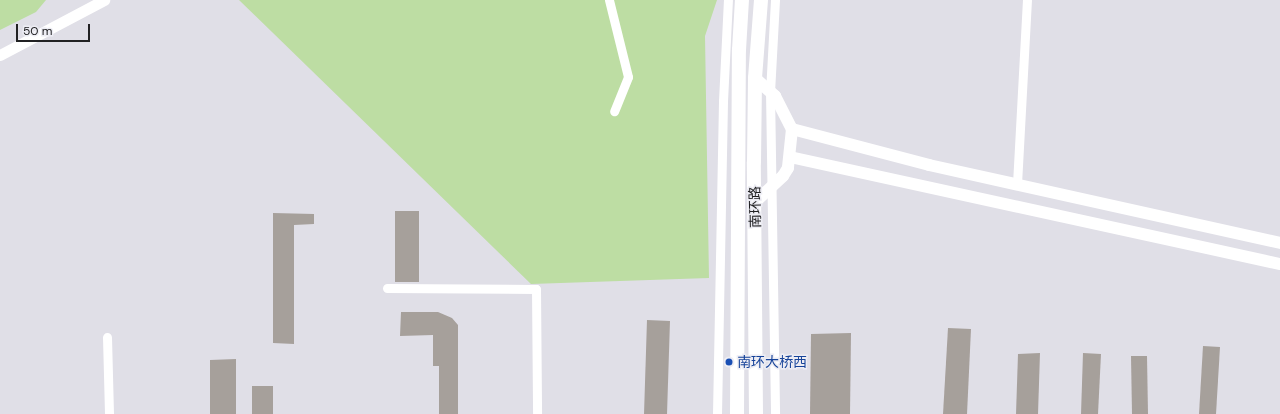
<!DOCTYPE html>
<html>
<head>
<meta charset="utf-8">
<style>
  body { margin:0 }
  #map { position:relative; width:1280px; height:414px; overflow:hidden; background:#e0dfe7; font-family:"DM Sans","Noto Sans SC",sans-serif }
  div>[style] { position:absolute }
  [style*='--x'] { left:calc(var(--x)*1px); top:calc(var(--y)*1px); width:calc(var(--w)*1px); rotate:calc(var(--a)*1deg) }
  .green>* { inset:0; background:#bddda3 }
  .building>* { inset:0; background:#a6a09b }
  .minor>* { height:9px; margin:-4.5px; padding:0 4.5px; transform-origin:4.5px; border-radius:4.5px; background:#fff }
  .tertiary>* { height:11px; margin:-5.5px; padding:0 5.5px; transform-origin:5.5px; border-radius:5.5px; background:#fff }
  .secondary>* { height:12px; margin:-6px; padding:0 6px; transform-origin:6px; border-radius:6px; background:#fff }
  .primary>* { height:14px; margin:-7px; padding:0 7px; transform-origin:7px; border-radius:7px; background:#fff }
  .dots>* { width:11px; height:11px; translate:-50% -50%; box-sizing:border-box; border:2px solid #ededf4; border-radius:50% }
  span { translate:-50% -50%; white-space:nowrap; text-align:center; line-height:1.15; -webkit-text-stroke:3px #ededf4; paint-order:stroke }
  .street-label { font-size:14px; color:#212123 }
  .transit-label { font-size:14px; color:#164399 }
  .left { translate:0 -50%; text-align:left }
  .scale { position:absolute; left:16px; top:24px; width:74px; height:18px; box-sizing:border-box; border:2px solid #212123; border-top:0; padding-left:5px; font-size:12px; line-height:14px; white-space:nowrap; color:#212123; -webkit-text-stroke:3px #ededf4; paint-order:stroke }
</style>
</head>
<body>
<div id="map">
  <div class="green">
    <i style="clip-path:polygon(0 0,46px 0,36px 12px,0 30px)"></i>
    <i style="clip-path:polygon(239px 0,717px 0,705px 36px,709px 278px,531px 284px)"></i>
  </div>
  <div class="building">
    <i style="clip-path:polygon(395px 211px,419px 211px,419px 282px,395px 282px)"></i>
    <i style="clip-path:polygon(273px 213px,314px 214px,314px 224px,294px 225px,294px 344px,273px 343px)"></i>
    <i style="clip-path:polygon(401px 312px,438px 312px,452px 318px,458px 325px,458px 414px,439px 414px,439px 366px,433px 366px,433px 335px,400px 336px)"></i>
    <i style="clip-path:polygon(647px 320px,670px 321px,667px 414px,644px 414px)"></i>
    <i style="clip-path:polygon(948px 328px,971px 329px,967px 414px,943px 414px)"></i>
    <i style="clip-path:polygon(851px 333px,850px 414px,810px 414px,811px 334px)"></i>
    <i style="clip-path:polygon(1203px 346px,1220px 347px,1216px 414px,1199px 414px)"></i>
    <i style="clip-path:polygon(1040px 353px,1038px 414px,1016px 414px,1018px 354px)"></i>
    <i style="clip-path:polygon(1083px 353px,1101px 354px,1098px 414px,1081px 414px)"></i>
    <i style="clip-path:polygon(1131px 356px,1147px 356px,1148px 414px,1132px 414px)"></i>
    <i style="clip-path:polygon(236px 359px,236px 414px,210px 414px,210px 360px)"></i>
    <i style="clip-path:polygon(252px 386px,273px 386px,273px 414px,252px 414px)"></i>
  </div>
  <div class="minor">
    <i style="--x:609;--y:0;--w:79;--a:76.1"></i>
    <i style="--x:628;--y:77;--w:37;--a:112"></i>
    <i style="--x:775;--y:0;--w:91;--a:93.1"></i>
    <i style="--x:770;--y:91;--w:323;--a:89.1"></i>
    <i style="--x:1017;--y:184;--w:184;--a:-86.9"></i>
    <i style="--x:387;--y:288;--w:149;--a:0.4"></i>
    <i style="--x:536;--y:289;--w:125;--a:89.5"></i>
    <i style="--x:107;--y:337;--w:77;--a:88.5"></i>
    <i style="--x:717;--y:414;--w:313;--a:-88.9"></i>
    <i style="--x:723;--y:101;--w:101;--a:-87.2"></i>
  </div>
  <div class="tertiary">
    <i style="--x:0;--y:55;--w:118;--a:-27.9"></i>
  </div>
  <div class="secondary">
    <i style="--x:755;--y:78;--w:27;--a:42"></i>
    <i style="--x:775;--y:96;--w:37;--a:63"></i>
    <i style="--x:792;--y:129;--w:39;--a:96"></i>
    <i style="--x:788;--y:168;--w:9;--a:122"></i>
    <i style="--x:783;--y:176;--w:37;--a:137"></i>
    <i style="--x:792;--y:129;--w:142;--a:14.7"></i>
    <i style="--x:929;--y:165;--w:360;--a:12.5"></i>
    <i style="--x:790;--y:157;--w:502;--a:12.32"></i>
  </div>
  <div class="primary">
    <i style="--x:737;--y:414;--w:364;--a:-89.7"></i>
    <i style="--x:739;--y:50;--w:50;--a:-86.6"></i>
    <i style="--x:756;--y:414;--w:252;--a:-90.5"></i>
    <i style="--x:754;--y:162;--w:84;--a:-89.3"></i>
    <i style="--x:755;--y:78;--w:78;--a:-85.6"></i>
  </div>
  <div class="dots">
    <i style="left:729px;top:362px;background:#1a4fb4"></i>
  </div>
  <div class="street-label">
    <span style="left:755px;top:207px;rotate:-91deg">南环路</span>
  </div>
  <div class="transit-label">
    <span class="left" style="left:737px;top:362px">南环大桥西</span>
  </div>
  <div class="scale">50 m</div>
</div>
</body>
</html>
